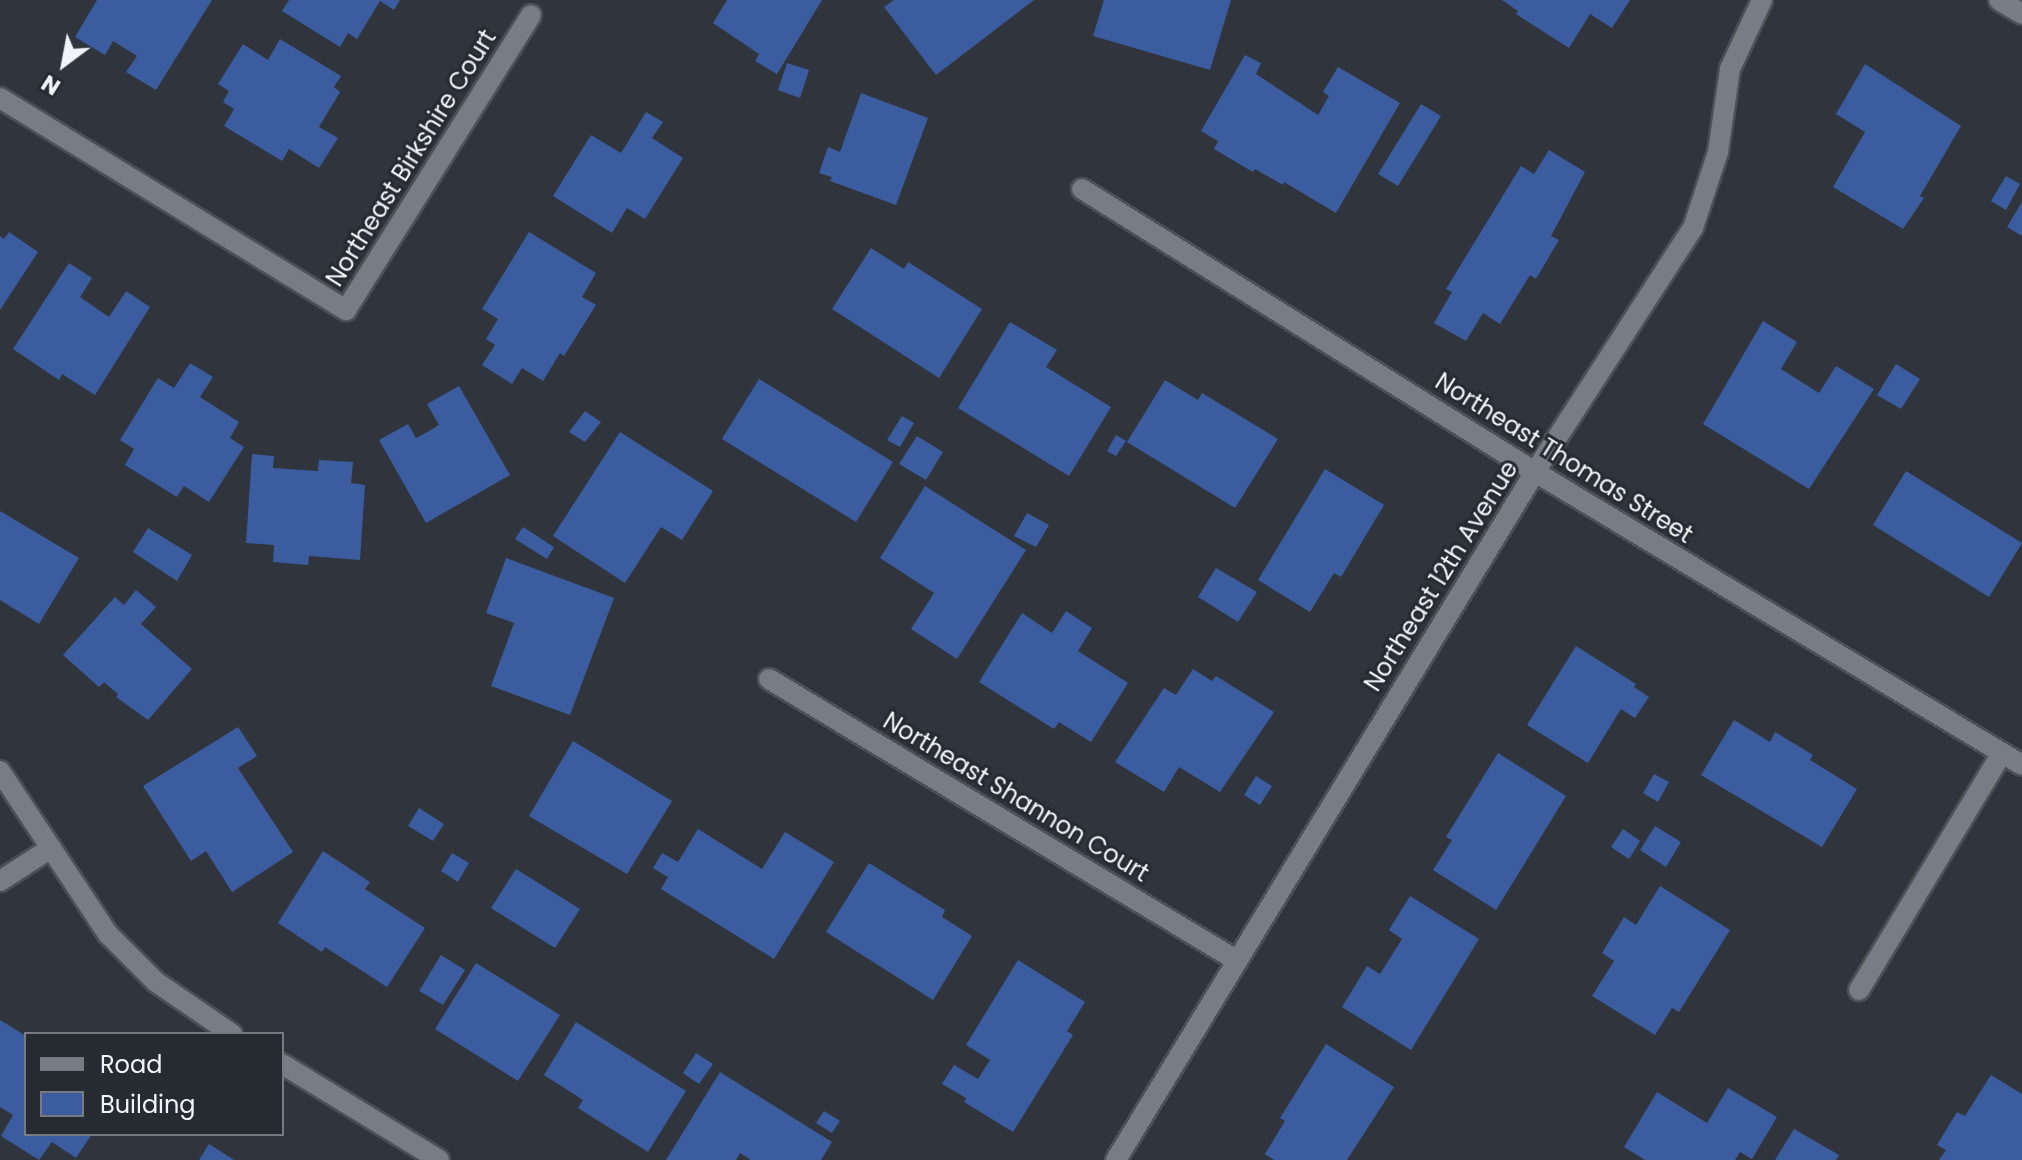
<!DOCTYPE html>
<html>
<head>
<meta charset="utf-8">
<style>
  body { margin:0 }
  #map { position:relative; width:2022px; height:1160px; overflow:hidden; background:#30343c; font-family:Poppins,sans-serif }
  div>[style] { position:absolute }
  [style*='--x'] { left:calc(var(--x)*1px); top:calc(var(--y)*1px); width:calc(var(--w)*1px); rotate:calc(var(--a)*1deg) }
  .building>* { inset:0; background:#3b5d9f }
  .roads { filter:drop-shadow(2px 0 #4c5055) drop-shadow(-2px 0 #4c5055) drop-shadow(0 2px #4c5055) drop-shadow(0 -2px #4c5055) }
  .minor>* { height:20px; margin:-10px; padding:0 10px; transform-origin:10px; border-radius:10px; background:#787d85 }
  .tertiary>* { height:20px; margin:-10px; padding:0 10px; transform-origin:10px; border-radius:10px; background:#787d85 }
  span { translate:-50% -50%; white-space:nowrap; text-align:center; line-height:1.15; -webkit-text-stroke:6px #262a31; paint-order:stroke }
  .street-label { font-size:24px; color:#f1f4f8 }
  .legend { position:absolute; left:24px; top:1032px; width:260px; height:104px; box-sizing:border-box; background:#262a31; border:2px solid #777b81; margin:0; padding:10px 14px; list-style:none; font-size:24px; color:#f1f4f8 }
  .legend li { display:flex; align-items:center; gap:16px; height:40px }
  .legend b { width:40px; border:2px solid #777b81 }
  .north { position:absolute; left:24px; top:24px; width:80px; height:80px; -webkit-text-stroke:6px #262a31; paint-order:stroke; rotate:212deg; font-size:22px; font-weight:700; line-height:32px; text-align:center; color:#f1f4f8 }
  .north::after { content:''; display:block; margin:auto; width:28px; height:36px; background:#f1f4f8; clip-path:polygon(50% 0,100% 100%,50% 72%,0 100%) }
</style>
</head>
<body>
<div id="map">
  <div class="building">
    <i style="clip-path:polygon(97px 0,212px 0,156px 90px,126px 72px,137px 56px,113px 41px,105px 55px,75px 37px)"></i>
    <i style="clip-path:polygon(289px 0,400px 0,394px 10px,380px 1px,357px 39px,348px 33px,340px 47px,282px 11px)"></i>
    <i style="clip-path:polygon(727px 0,822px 0,777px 74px,755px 61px,759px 54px,713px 23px)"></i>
    <i style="clip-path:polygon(894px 0,1034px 0,936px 75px,884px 7px)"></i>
    <i style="clip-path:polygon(1104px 0,1231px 0,1210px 70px,1093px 36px)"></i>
    <i style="clip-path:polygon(1502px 0,1630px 0,1612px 28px,1590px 14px,1569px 48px,1516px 14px,1518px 11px)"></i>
    <i style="clip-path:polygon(280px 39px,341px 76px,334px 87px,340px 92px,319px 127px,338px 138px,319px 168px,289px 149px,282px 161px,224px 126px,234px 109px,223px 102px,229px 91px,218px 84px,243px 44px,268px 60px)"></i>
    <i style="clip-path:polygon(1245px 55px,1261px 63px,1256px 74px,1318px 115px,1329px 96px,1323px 92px,1338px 67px,1400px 103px,1336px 213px,1284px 182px,1283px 185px,1255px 169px,1253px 172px,1214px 149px,1218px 141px,1201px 131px)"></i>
    <i style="clip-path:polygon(787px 63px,809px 70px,800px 98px,778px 90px)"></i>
    <i style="clip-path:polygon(1865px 64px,1961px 126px,1920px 196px,1924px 198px,1903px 229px,1833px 187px,1865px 132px,1836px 114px)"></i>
    <i style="clip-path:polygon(861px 93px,928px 118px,896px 205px,830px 181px,832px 177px,819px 173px,828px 147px,840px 152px)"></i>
    <i style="clip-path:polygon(1421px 104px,1441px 116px,1398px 186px,1378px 174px)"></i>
    <i style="clip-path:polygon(646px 112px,663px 122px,652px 138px,683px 158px,645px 219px,627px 208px,612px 233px,553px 196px,591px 135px,621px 153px)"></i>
    <i style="clip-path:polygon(1549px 150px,1585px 172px,1551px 236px,1559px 240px,1536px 279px,1530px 275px,1500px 324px,1483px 313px,1466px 341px,1434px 323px,1452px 292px,1446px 289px,1521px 166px,1534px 174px)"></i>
    <i style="clip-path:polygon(2006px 176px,2020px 184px,2006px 210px,1991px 201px)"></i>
    <i style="clip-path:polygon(2022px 202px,2022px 236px,2007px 227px)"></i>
    <i style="clip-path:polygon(9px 232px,38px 252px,0 310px,0 236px,4px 239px)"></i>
    <i style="clip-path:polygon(529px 232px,596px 273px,582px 297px,596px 305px,564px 356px,560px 353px,543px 381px,522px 368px,512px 384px,482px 365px,495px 345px,486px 339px,498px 319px,482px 309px)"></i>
    <i style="clip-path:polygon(871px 248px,904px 269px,908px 262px,982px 309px,939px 378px,832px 309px)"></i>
    <i style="clip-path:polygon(69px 263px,92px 278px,80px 297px,109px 317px,126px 291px,150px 307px,95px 395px,62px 374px,59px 380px,13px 349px)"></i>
    <i style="clip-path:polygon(1763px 321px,1797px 342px,1781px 369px,1819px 393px,1836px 366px,1874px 389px,1809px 489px,1703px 424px)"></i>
    <i style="clip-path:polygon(1010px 322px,1057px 350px,1046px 367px,1111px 407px,1069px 476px,958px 408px)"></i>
    <i style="clip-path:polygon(190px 363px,213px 377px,200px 397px,239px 422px,230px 438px,244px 447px,209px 502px,184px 486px,177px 497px,125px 465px,134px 449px,120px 440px,158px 378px,174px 388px)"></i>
    <i style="clip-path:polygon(1896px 364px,1920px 379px,1901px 409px,1877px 395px)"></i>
    <i style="clip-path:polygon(759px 379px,893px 462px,856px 522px,722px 439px)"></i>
    <i style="clip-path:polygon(1165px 380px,1198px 400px,1202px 393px,1278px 439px,1235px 508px,1127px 442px)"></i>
    <i style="clip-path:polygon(459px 386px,510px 475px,426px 523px,379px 440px,408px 424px,416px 438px,429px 431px,439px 425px,427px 404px)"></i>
    <i style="clip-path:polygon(585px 411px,601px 422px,585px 442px,569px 432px)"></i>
    <i style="clip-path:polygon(902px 416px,914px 423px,900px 447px,887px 440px)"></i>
    <i style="clip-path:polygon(620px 432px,713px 491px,682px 540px,661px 527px,625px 583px,553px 536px)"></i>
    <i style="clip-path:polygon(1116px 435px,1126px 441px,1116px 456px,1107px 451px)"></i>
    <i style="clip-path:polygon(917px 436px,943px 452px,926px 480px,899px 464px)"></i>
    <i style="clip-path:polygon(252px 454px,274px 456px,273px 468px,318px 471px,319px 460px,353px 462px,351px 483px,365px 485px,360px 560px,309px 556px,308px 565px,273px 562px,274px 545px,246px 543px)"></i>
    <i style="clip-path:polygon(1325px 469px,1384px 505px,1341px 577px,1334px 573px,1310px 612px,1258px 580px)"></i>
    <i style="clip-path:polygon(1906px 471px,2022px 543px,1989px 597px,1873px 525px)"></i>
    <i style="clip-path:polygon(925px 486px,1026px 550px,957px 659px,911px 629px,934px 593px,880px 558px)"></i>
    <i style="clip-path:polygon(0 511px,79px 558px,39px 624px,0 600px)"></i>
    <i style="clip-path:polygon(1027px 513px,1049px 525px,1036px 547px,1014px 536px)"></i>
    <i style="clip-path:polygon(523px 527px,554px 547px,547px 559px,515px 539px)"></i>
    <i style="clip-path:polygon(148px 528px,192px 555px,177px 581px,133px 552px)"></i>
    <i style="clip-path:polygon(506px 558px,614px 598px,570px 715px,491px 686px,514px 623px,486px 613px)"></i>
    <i style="clip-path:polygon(1216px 568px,1257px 592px,1238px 622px,1198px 597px)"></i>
    <i style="clip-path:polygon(136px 590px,156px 607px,141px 624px,192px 669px,148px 720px,116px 697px,118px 694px,104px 682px,99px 687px,63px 655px,115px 597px,124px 605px)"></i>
    <i style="clip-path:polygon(1066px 611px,1092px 628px,1078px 651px,1128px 683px,1091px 742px,1059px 722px,1054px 729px,979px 682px,1022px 613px,1052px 633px)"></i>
    <i style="clip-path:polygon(1576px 646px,1636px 684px,1634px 687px,1649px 697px,1635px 718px,1621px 709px,1588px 763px,1527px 725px)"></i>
    <i style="clip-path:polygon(1193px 669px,1212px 681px,1216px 676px,1274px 712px,1220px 792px,1179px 767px,1164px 792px,1115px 762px,1164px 688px,1176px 695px)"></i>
    <i style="clip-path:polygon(1734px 720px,1770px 742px,1775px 732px,1813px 755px,1810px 760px,1857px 789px,1822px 847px,1701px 775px)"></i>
    <i style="clip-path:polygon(238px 727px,257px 756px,238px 768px,293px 852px,232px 892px,206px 851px,191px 861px,143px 786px)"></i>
    <i style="clip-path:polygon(573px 741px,672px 801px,627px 874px,529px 816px)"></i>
    <i style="clip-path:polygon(1498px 753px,1566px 796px,1496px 910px,1433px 870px,1452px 840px,1446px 837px)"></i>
    <i style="clip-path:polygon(1654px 774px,1669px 782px,1658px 802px,1643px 793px)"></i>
    <i style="clip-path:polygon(1256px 776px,1272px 786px,1260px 805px,1244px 795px)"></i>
    <i style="clip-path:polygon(419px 808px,444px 824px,433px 841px,408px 826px)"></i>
    <i style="clip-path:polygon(1655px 826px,1681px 842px,1666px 867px,1640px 850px)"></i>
    <i style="clip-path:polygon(698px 829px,762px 869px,785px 832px,834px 862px,774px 959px,661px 889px,668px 877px,653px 868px,662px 853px,678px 862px)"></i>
    <i style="clip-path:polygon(1623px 829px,1640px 841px,1629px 859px,1611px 847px)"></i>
    <i style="clip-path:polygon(323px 851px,370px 882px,365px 889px,425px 928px,387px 987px,325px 947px,322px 952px,278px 923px)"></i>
    <i style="clip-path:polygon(452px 853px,469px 863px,458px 882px,441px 871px)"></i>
    <i style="clip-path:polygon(869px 863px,945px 910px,942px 917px,972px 936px,933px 1000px,826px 932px)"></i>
    <i style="clip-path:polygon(516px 869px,580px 909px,555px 948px,491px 908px)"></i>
    <i style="clip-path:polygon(1660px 886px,1730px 930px,1679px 1012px,1672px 1008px,1655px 1035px,1592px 996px,1614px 961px,1602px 953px,1624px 917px,1636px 925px)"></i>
    <i style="clip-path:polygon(1410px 896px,1479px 939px,1411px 1050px,1342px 1007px,1367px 966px,1380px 974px,1402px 939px,1389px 930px)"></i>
    <i style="clip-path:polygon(441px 955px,465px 970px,443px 1005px,419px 991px)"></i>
    <i style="clip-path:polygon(1018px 960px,1085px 1002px,1067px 1031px,1073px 1035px,1013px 1132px,964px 1102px,966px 1098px,942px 1084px,954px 1065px,978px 1079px,990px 1060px,966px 1045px)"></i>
    <i style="clip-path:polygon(476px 963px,560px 1015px,518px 1081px,435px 1029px)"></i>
    <i style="clip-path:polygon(0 1020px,26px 1036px,26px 1134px,92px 1134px,76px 1158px,52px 1142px,39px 1160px,1px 1136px,13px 1115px,0 1107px)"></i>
    <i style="clip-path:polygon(576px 1022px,686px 1091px,648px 1152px,578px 1108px,583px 1100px,544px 1075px)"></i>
    <i style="clip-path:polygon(1326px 1044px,1394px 1087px,1347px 1160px,1274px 1160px,1265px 1154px,1285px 1121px,1280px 1118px)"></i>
    <i style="clip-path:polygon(696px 1053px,713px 1064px,699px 1084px,683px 1073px)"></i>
    <i style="clip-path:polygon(720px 1072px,832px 1142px,821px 1160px,751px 1160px,740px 1153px,736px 1160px,666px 1160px)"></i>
    <i style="clip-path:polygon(1991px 1075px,2022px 1094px,2022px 1160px,1939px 1160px,1946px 1150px,1937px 1145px,1957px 1112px,1965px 1116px)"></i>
    <i style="clip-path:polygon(1728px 1088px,1777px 1117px,1752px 1159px,1740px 1152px,1735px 1160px,1645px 1160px,1624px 1147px,1657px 1092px,1707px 1123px)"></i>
    <i style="clip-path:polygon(824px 1111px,840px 1121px,832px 1133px,816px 1123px)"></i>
    <i style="clip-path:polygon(1794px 1129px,1839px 1155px,1836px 1160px,1775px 1160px)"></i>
    <i style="clip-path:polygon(209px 1144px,234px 1160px,199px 1160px)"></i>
  </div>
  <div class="roads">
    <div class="minor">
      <i style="--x:0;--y:98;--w:406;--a:31.5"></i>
      <i style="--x:346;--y:310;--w:348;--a:-57.9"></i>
      <i style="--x:1082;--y:189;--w:534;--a:31.99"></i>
      <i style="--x:1535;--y:472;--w:568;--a:31.03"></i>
      <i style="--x:769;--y:679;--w:545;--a:31.04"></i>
      <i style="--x:0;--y:771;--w:196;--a:56.5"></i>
      <i style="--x:108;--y:934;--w:68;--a:45"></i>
      <i style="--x:156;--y:982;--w:92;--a:34.4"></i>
      <i style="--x:0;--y:881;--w:61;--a:-32.9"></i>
      <i style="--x:1859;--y:990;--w:277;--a:-58.9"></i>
      <i style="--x:282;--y:1064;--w:184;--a:31.4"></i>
      <i style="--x:1116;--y:1160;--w:806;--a:-58.66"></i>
      <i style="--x:1535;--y:472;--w:291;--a:-57.1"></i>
      <i style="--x:1693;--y:228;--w:80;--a:-71.8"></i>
      <i style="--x:1718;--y:152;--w:84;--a:-81.8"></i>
      <i style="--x:1730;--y:69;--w:76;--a:-65.1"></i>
    </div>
    <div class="tertiary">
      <i style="--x:1999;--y:0;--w:27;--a:31"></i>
    </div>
  </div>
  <div class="street-label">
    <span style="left:411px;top:158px;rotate:-58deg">Northeast Birkshire Court</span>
    <span style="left:1564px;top:458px;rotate:32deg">Northeast Thomas Street</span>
    <span style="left:1441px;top:576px;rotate:-58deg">Northeast 12th Avenue</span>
    <span style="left:1016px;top:797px;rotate:31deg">Northeast Shannon Court</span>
  </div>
  <ul class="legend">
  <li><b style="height:10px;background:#787d85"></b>Road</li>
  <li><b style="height:22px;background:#3b5d9f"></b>Building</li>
  </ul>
  <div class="north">N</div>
</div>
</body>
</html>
